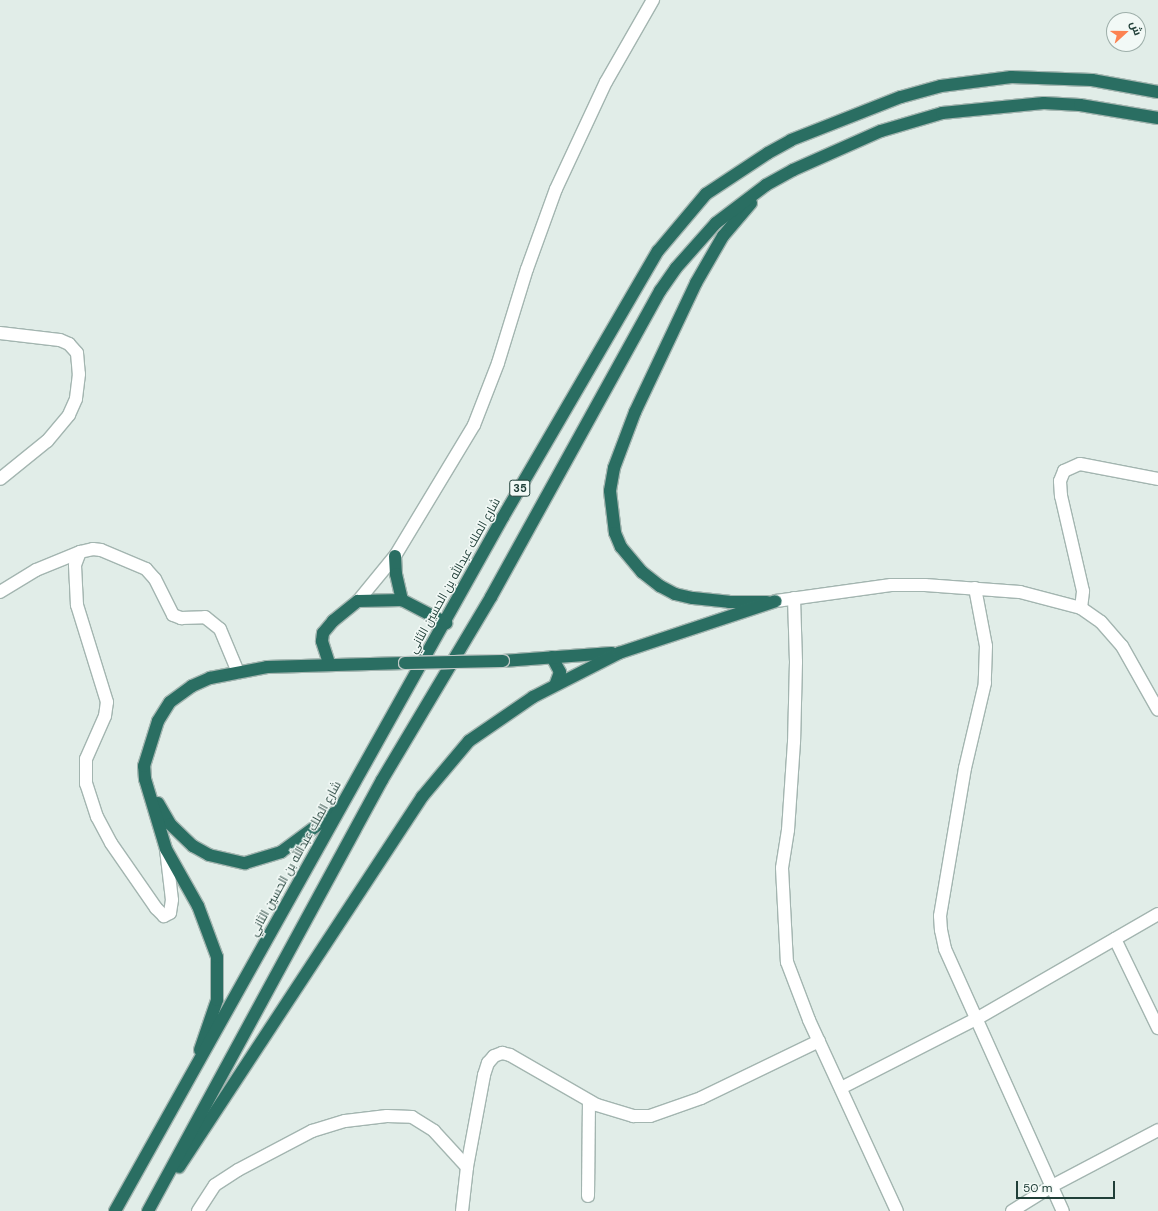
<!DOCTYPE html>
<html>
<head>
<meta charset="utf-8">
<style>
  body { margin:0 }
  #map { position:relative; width:1158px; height:1211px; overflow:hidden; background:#e1ede8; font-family:"DM Sans",Cairo,sans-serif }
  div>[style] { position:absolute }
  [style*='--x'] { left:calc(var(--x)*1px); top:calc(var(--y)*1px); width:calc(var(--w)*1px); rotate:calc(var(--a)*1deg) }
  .roads { filter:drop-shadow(1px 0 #a3b5b0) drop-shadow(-1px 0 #a3b5b0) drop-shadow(0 1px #a3b5b0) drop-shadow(0 -1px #a3b5b0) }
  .minor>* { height:12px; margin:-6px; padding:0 6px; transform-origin:6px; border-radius:6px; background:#fff }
  .highway>* { height:12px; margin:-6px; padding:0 6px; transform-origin:6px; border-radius:6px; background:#2a6e62 }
  .bridges { filter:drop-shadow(1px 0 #c1c9c7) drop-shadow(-1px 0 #c1c9c7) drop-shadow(0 1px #c1c9c7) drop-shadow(0 -1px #c1c9c7) }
  .highway-bridge>* { height:12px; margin:-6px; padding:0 6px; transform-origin:6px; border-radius:6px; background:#2a6e62 }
  span { translate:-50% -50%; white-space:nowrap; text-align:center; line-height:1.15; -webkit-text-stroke:3px #f2f9f6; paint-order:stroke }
  .shield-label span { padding:1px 3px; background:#f2f9f6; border:1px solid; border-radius:3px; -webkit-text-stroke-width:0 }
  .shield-label { font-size:11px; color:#203f38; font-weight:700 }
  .street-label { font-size:12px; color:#203f38 }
  .north { position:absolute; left:1106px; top:12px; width:40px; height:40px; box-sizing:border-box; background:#f2f9f6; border:1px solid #9eafaa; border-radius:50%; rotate:69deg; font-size:11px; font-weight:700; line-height:16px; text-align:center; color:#203f38 }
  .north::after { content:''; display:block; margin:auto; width:14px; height:18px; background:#fc8251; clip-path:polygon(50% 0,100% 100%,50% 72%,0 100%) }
  .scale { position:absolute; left:1016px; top:1181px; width:99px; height:18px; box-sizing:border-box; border:2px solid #203f38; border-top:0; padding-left:5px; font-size:12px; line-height:14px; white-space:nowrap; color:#203f38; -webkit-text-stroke:3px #f2f9f6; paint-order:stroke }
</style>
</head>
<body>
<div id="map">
  <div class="roads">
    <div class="minor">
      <i style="--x:0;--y:333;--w:60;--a:6.7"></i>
      <i style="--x:60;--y:340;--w:10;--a:24"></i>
      <i style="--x:69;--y:344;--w:12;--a:48"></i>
      <i style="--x:77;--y:353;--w:21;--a:85"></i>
      <i style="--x:79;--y:374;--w:25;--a:97"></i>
      <i style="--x:76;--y:399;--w:17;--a:114"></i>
      <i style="--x:69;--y:415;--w:34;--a:130"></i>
      <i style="--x:47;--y:441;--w:60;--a:141"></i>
      <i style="--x:975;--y:588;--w:59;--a:79.3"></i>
      <i style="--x:986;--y:646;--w:37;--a:92"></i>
      <i style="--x:985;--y:683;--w:87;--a:103.2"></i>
      <i style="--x:965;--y:768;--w:150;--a:99.6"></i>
      <i style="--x:940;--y:916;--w:14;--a:86"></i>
      <i style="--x:941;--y:930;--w:19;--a:78"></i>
      <i style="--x:945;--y:949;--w:287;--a:65.8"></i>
      <i style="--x:0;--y:592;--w:42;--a:-31.4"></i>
      <i style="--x:36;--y:570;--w:48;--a:-22.2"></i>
      <i style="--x:794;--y:598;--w:64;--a:88.2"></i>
      <i style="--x:796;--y:662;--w:80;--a:91.4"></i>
      <i style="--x:794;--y:742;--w:88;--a:93.9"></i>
      <i style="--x:788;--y:830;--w:38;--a:99"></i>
      <i style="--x:782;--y:868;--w:94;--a:87"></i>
      <i style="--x:787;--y:962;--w:62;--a:69.2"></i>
      <i style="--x:809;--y:1020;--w:210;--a:65.3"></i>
      <i style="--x:358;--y:601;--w:58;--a:-50.6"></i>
      <i style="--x:395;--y:556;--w:153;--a:-58.9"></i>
      <i style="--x:474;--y:425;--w:66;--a:-68.8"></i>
      <i style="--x:498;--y:363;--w:98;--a:-72.9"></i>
      <i style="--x:527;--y:269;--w:85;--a:-70.1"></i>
      <i style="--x:556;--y:189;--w:118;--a:-65"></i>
      <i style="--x:606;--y:82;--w:95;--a:-60.2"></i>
      <i style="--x:776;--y:601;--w:116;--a:-7.9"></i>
      <i style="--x:891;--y:585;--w:34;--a:0"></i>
      <i style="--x:925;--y:585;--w:95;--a:4.2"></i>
      <i style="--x:1020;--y:592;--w:63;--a:14.7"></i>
      <i style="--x:1081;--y:608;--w:24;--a:35"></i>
      <i style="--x:1101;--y:622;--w:32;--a:49"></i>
      <i style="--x:1122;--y:646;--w:73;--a:60.6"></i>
      <i style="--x:1081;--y:608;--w:17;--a:-83"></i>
      <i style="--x:1083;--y:591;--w:98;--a:-103"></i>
      <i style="--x:1061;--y:496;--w:15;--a:-94"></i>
      <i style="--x:1060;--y:481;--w:11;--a:-68"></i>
      <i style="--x:1064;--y:471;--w:17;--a:-24"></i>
      <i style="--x:1080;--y:464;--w:79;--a:10.9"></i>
      <i style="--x:166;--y:849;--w:51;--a:83.3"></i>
      <i style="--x:172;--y:900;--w:13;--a:99"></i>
      <i style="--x:170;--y:913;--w:7;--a:153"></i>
      <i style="--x:164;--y:916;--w:11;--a:-135"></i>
      <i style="--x:156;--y:908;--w:79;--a:-124.7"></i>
      <i style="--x:111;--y:843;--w:30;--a:-118"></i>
      <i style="--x:97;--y:817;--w:35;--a:-108"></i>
      <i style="--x:86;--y:784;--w:25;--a:-90"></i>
      <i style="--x:86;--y:759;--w:47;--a:-66.2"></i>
      <i style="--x:105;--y:716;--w:14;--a:-82"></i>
      <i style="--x:107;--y:702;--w:102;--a:-107.2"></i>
      <i style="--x:77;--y:605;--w:40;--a:-92.9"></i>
      <i style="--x:75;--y:565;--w:14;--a:-69"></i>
      <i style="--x:80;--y:552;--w:13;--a:-13"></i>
      <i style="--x:93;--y:549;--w:8;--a:7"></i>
      <i style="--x:101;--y:550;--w:49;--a:22.9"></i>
      <i style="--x:146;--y:569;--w:13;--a:48"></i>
      <i style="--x:155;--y:579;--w:40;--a:63.4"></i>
      <i style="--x:173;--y:615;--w:9;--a:21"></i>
      <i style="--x:181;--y:618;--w:24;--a:-2"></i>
      <i style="--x:205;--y:617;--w:19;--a:39"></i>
      <i style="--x:220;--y:629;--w:47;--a:67.3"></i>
      <i style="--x:1115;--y:939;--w:99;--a:64.2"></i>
      <i style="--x:841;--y:1088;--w:154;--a:-27.1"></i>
      <i style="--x:978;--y:1018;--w:208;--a:-30"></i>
      <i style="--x:588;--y:1196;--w:95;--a:-89.4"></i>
      <i style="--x:198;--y:1211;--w:31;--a:-57"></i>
      <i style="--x:215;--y:1185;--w:27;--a:-33"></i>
      <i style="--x:238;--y:1170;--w:84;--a:-27.8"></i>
      <i style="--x:312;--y:1131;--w:34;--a:-17"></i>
      <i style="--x:345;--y:1121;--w:42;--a:-6.8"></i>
      <i style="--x:387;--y:1116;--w:25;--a:2"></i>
      <i style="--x:412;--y:1117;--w:26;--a:32"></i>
      <i style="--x:434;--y:1131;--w:49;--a:47.5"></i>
      <i style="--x:462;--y:1211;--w:44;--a:-83.5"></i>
      <i style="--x:467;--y:1167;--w:94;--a:-79.5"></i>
      <i style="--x:484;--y:1075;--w:13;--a:-72"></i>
      <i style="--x:488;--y:1063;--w:9;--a:-49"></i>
      <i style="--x:494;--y:1056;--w:9;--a:-21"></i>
      <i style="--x:502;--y:1053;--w:8;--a:14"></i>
      <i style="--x:510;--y:1055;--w:100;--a:29.9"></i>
      <i style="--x:597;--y:1105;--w:38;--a:17"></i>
      <i style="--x:633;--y:1116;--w:17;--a:0"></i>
      <i style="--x:650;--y:1116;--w:54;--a:-19.4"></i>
      <i style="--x:701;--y:1098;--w:131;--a:-25.8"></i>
      <i style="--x:1012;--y:1211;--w:47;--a:-32"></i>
      <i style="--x:1052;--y:1186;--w:120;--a:-27.8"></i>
    </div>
    <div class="highway">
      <i style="--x:751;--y:203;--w:43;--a:130.3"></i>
      <i style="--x:723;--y:236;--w:54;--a:119.9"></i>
      <i style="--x:696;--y:283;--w:143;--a:115.3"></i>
      <i style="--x:635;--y:412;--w:60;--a:110.6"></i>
      <i style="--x:614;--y:468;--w:23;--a:100"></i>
      <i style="--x:610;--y:491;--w:42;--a:83.2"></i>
      <i style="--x:615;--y:533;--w:15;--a:67"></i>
      <i style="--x:621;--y:547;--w:33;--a:50"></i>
      <i style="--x:642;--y:572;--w:23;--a:38"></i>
      <i style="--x:660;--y:586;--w:17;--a:28"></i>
      <i style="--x:675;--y:594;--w:18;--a:13"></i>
      <i style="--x:693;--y:598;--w:36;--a:6"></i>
      <i style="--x:729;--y:602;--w:38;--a:0"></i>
      <i style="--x:395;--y:556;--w:18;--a:87"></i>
      <i style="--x:396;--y:574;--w:27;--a:77"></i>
      <i style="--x:552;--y:657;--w:17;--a:62"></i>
      <i style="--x:560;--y:672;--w:12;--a:110"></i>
      <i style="--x:503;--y:661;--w:109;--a:-4.2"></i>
      <i style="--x:329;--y:663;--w:23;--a:-108"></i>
      <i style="--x:322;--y:641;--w:8;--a:-83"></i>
      <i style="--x:323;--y:633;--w:16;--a:-50"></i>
      <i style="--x:333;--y:621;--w:32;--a:-39"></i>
      <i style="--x:358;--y:601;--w:44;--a:-1.3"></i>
      <i style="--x:402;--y:600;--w:50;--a:27.6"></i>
      <i style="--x:158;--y:803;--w:24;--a:60"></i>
      <i style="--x:170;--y:824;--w:32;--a:44"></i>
      <i style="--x:193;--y:846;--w:18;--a:29"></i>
      <i style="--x:209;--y:855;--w:37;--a:13"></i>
      <i style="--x:245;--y:863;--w:38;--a:-17"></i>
      <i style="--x:281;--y:852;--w:66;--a:-36.3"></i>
      <i style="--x:200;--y:1050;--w:53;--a:-71.2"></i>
      <i style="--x:217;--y:1000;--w:43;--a:-90"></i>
      <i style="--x:217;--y:957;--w:54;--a:-110.4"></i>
      <i style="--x:198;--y:906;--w:65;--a:-119.3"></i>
      <i style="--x:166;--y:849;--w:73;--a:-106.7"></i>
      <i style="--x:145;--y:779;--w:13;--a:-94"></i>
      <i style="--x:144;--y:766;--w:47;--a:-72.7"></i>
      <i style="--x:158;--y:721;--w:22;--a:-58"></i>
      <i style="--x:170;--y:702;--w:27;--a:-36"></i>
      <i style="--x:192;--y:686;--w:20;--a:-24"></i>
      <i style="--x:210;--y:678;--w:58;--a:-10.9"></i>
      <i style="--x:267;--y:667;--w:138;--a:-1.7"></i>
      <i style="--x:179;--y:1167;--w:443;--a:-56.7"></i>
      <i style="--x:422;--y:797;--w:73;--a:-50"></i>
      <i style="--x:469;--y:741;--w:78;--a:-34.5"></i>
      <i style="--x:533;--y:697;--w:97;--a:-27.1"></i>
      <i style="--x:619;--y:653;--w:165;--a:-18.3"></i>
      <i style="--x:115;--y:1211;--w:795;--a:-60.79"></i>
      <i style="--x:503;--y:517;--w:308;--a:-59.8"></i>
      <i style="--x:658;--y:251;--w:75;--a:-49.9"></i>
      <i style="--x:706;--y:194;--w:74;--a:-33.5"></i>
      <i style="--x:768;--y:153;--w:26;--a:-29"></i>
      <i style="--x:791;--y:140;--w:118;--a:-21.4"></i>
      <i style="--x:901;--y:97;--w:41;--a:-15.4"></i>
      <i style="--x:941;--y:86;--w:71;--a:-7.3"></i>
      <i style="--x:1011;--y:77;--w:81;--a:2.1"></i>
      <i style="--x:1092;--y:80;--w:67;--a:10.3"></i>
      <i style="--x:148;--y:1211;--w:490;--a:-61.5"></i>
      <i style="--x:382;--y:780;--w:213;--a:-59.2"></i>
      <i style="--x:491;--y:597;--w:350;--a:-61.1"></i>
      <i style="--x:660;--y:291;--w:28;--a:-55"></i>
      <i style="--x:676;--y:268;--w:60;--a:-48.4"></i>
      <i style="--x:716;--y:223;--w:63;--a:-37.2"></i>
      <i style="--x:766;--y:185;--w:31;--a:-29"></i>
      <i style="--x:793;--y:170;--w:96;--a:-23.9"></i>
      <i style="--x:881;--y:131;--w:64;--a:-16.4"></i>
      <i style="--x:942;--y:113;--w:102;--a:-5.6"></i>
      <i style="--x:1044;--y:103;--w:36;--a:3"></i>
      <i style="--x:1080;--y:105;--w:79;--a:9.5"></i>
    </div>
  </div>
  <div class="bridges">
    <div class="highway-bridge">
      <i style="--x:405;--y:663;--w:98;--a:-1.2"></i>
    </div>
  </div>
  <div class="shield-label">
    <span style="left:520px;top:488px">35</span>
  </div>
  <div class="street-label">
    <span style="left:455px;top:576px;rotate:-61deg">شارع الملك عبدالله بن الحسين الثاني</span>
    <span style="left:296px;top:859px;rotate:-61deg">شارع الملك عبدالله بن الحسين الثاني</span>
  </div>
  <div class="north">ش</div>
  <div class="scale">50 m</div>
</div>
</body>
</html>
